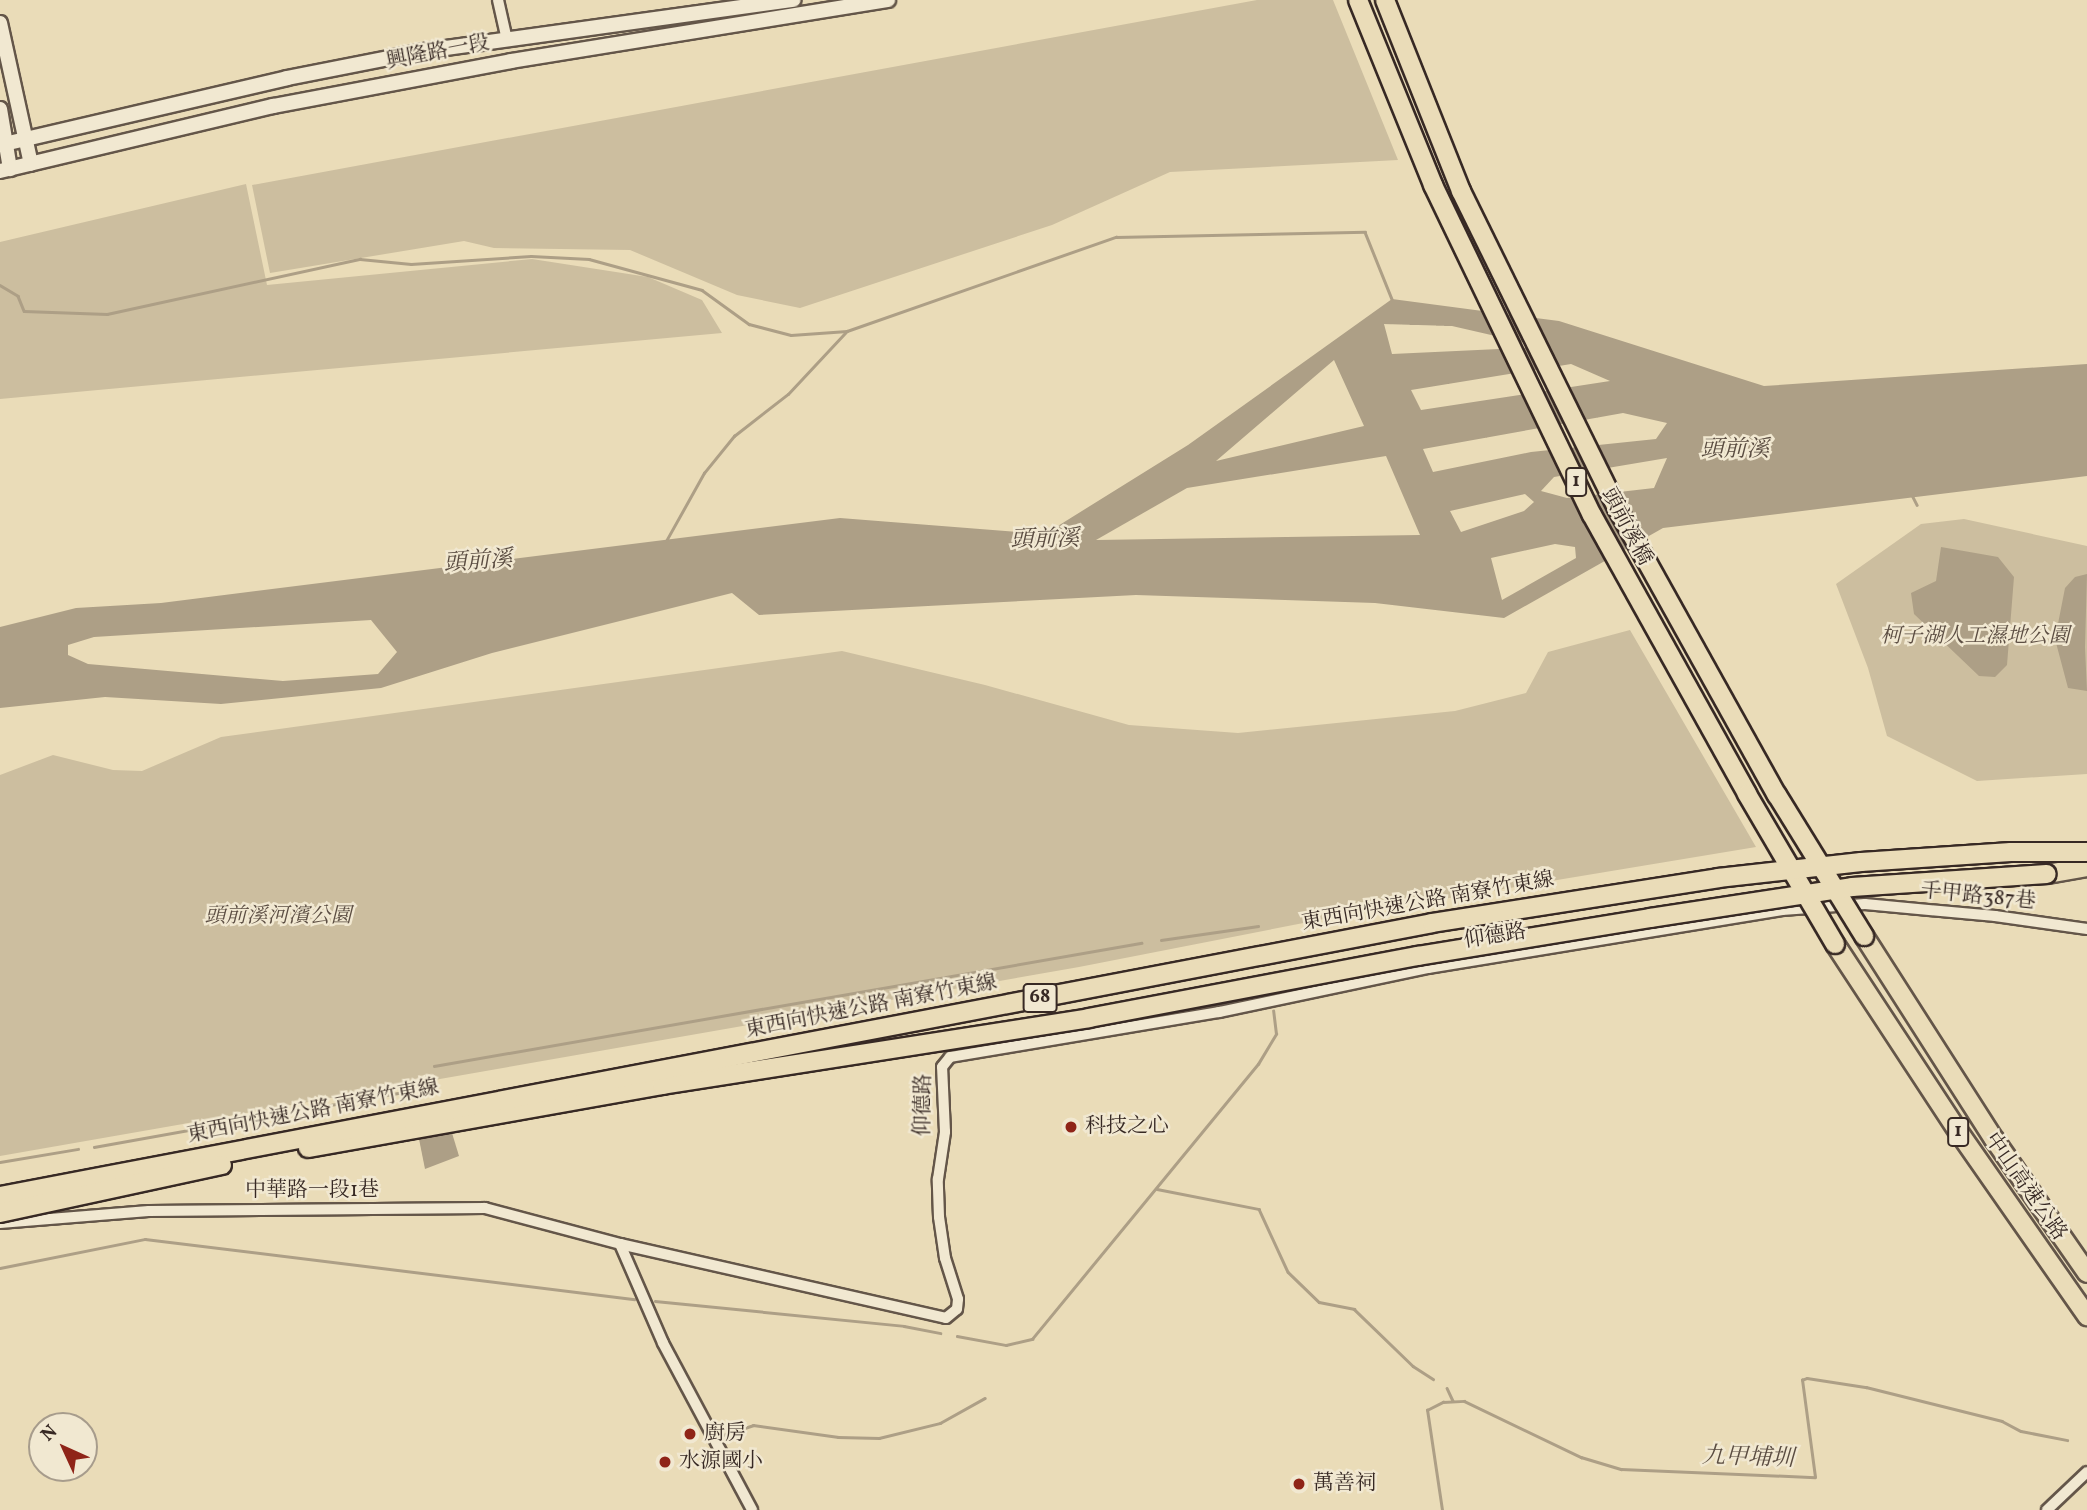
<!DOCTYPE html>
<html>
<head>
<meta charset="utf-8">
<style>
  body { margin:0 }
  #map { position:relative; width:2087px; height:1510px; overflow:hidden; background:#eadcb8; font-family:Vollkorn,"Noto Serif TC",serif }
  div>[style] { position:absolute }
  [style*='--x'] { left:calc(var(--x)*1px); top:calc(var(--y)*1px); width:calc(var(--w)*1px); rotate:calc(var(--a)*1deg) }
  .green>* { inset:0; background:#ccbe9f }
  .water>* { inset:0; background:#ad9f86 }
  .stream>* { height:2.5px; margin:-1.25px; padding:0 1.25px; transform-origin:1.25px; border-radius:1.25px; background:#ad9f86 }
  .roads { filter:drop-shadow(2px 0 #645649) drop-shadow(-2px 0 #645649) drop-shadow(0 2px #645649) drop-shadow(0 -2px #645649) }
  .street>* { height:10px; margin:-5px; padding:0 5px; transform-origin:5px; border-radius:5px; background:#f1e8d1 }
  .secondary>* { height:14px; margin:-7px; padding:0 7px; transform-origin:7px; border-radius:7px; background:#f1e8d1 }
  .highway>* { height:18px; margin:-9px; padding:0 9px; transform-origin:9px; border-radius:9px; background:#eadcb8 }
  .bridges { filter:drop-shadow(2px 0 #372924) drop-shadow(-2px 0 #372924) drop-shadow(0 2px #372924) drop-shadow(0 -2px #372924) }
  .highway-bridge>* { height:18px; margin:-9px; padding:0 9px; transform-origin:9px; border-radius:9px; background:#eadcb8 }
  .dots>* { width:19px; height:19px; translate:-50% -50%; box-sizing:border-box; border:4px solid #f1e8d1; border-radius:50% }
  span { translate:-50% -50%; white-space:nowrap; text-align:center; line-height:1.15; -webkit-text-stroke:5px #f1e8d1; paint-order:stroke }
  .shield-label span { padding:2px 5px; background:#f1e8d1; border:2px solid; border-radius:5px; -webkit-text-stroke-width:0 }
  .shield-label { font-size:19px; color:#372924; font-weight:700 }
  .street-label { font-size:21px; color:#372924 }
  .park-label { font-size:21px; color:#5c4e43; font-style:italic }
  .poi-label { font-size:21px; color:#372924 }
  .left { translate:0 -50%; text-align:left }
  .water-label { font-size:23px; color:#5a4c41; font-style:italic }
  .north { position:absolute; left:28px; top:1412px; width:70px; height:70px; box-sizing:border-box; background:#f1e8d1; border:2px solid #a79c8c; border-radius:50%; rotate:315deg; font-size:19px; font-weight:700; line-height:28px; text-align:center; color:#372924 }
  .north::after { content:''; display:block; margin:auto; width:24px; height:32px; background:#8f2418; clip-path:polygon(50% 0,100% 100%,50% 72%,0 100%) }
</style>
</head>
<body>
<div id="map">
  <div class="green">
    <i style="clip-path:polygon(1257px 0,1333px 0,1398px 160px,1170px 172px,1052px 225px,800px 308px,737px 295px,630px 250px,494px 248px,464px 241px,270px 273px,252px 185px)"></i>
    <i style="clip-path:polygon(246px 184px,267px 285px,532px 259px,648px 277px,702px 300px,722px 333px,0 399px,0 242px)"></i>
    <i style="clip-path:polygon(1964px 519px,2087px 546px,2087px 774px,1977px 781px,1887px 736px,1868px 668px,1836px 584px,1921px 524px)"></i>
    <i style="clip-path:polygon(1630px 630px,1756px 847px,1329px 918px,1079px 967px,0 1156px,0 775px,53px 755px,113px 770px,142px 771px,221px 737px,842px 651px,985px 685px,1129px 725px,1238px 733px,1455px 711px,1526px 693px,1548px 652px)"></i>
  </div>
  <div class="water">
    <i style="clip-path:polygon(evenodd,1392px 299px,1559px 321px,1764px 386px,2087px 364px,2087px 476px,1663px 528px,1504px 618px,1375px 603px,1136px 595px,759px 615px,732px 593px,492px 653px,381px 688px,221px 704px,105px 697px,0 708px,0 627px,76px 608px,161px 603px,840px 518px,1045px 534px,1188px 445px,1392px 299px,1384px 324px,1452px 326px,1543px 347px,1392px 354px,1384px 324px,1392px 299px,1334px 360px,1364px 426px,1216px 461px,1334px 360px,1392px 299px,1571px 364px,1610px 381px,1421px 410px,1411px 390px,1571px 364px,1392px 299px,1623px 413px,1667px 423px,1656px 439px,1531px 452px,1433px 472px,1423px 449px,1623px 413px,1392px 299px,1386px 456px,1420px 535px,1096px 540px,1187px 488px,1386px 456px,1392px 299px,1667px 458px,1654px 488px,1567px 498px,1541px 491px,1554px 477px,1667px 458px,1392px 299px,1525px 494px,1534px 502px,1524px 511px,1461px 532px,1450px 511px,1525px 494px,1392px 299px,1555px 544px,1575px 547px,1576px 558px,1502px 600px,1491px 558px,1555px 544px,1392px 299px,371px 620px,397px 652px,378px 674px,283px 681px,88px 664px,68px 655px,68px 645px,94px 637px,371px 620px)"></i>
    <i style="clip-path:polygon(1941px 547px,1998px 557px,2014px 577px,2007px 665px,1995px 677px,1979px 676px,1914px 614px,1911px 593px,1936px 581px)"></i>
    <i style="clip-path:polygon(2087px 574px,2085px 647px,2087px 691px,2068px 688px,2055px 639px,2065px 588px,2075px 577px)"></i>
    <i style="clip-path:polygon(452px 1133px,459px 1156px,425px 1169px,419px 1139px)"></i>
  </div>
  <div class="stream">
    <i style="--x:0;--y:285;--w:21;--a:31"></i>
    <i style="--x:18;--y:296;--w:16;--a:68"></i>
    <i style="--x:24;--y:311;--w:83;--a:2.1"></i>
    <i style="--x:107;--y:314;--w:259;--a:-12.3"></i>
    <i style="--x:360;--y:259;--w:51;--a:5.6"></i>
    <i style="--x:411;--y:264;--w:120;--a:-3.8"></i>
    <i style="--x:531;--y:256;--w:58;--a:3"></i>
    <i style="--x:589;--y:259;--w:117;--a:15.3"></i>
    <i style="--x:702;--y:290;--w:58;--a:35.9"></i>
    <i style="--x:749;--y:324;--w:43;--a:14.7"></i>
    <i style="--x:791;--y:335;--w:56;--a:-4.1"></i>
    <i style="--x:847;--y:331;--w:285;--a:-19.3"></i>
    <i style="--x:1116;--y:237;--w:249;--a:-1.2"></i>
    <i style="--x:1365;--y:232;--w:72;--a:68.1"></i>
    <i style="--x:1912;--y:495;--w:11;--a:63"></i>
    <i style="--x:666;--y:541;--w:78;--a:-60.8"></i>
    <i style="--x:704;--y:473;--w:48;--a:-51"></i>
    <i style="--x:734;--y:436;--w:68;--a:-37.9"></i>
    <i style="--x:788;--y:394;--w:86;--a:-46.9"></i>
    <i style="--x:1161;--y:940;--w:98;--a:-8.2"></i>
    <i style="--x:434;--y:1066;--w:718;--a:-9.87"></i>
    <i style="--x:285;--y:1113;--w:149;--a:-10"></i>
    <i style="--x:94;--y:1147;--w:175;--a:-10.2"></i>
    <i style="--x:0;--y:1162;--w:79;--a:-9.5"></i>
    <i style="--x:1157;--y:1189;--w:104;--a:11.1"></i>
    <i style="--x:1259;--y:1209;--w:69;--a:65.3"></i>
    <i style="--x:1288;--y:1272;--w:43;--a:44.1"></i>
    <i style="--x:1319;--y:1302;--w:36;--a:11"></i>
    <i style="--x:1354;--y:1309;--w:82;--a:44"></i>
    <i style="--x:1413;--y:1366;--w:24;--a:33"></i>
    <i style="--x:0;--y:1268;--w:148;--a:-11.3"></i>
    <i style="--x:145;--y:1239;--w:493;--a:7"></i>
    <i style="--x:655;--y:1301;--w:250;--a:5.7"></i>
    <i style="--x:904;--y:1326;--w:37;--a:11"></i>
    <i style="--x:957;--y:1336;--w:50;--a:10.4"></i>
    <i style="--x:1006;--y:1345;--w:27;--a:-13"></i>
    <i style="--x:1032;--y:1339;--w:356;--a:-50.6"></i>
    <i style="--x:1258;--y:1064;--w:35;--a:-59"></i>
    <i style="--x:1276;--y:1034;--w:23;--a:-97"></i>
    <i style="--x:1447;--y:1388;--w:14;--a:65"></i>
    <i style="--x:720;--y:1436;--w:35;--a:-18"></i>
    <i style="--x:753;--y:1425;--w:86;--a:8"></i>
    <i style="--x:838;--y:1437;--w:41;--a:1.4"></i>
    <i style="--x:879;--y:1438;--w:63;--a:-13.8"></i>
    <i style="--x:940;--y:1423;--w:51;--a:-29.1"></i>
    <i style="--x:1442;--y:1510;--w:101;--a:-98.5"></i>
    <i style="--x:1427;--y:1410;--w:18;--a:-27"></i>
    <i style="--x:1443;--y:1402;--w:21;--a:-3"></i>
    <i style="--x:1464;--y:1401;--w:130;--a:25.6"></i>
    <i style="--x:1581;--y:1457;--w:42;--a:16.7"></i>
    <i style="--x:1621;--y:1469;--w:194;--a:2.4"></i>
    <i style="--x:1815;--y:1477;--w:98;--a:-97.6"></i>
    <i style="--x:1802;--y:1380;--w:5;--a:-22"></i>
    <i style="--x:1807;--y:1378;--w:60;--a:8.7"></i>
    <i style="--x:1866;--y:1387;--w:140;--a:14"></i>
    <i style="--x:2002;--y:1421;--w:21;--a:28"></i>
    <i style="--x:2021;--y:1431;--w:47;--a:11.1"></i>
  </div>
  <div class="roads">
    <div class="street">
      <i style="--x:498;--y:0;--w:41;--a:77.3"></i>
      <i style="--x:0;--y:1223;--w:149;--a:-4.6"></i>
      <i style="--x:149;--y:1211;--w:336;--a:-0.5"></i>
      <i style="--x:485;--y:1208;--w:140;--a:14.9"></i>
      <i style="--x:620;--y:1244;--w:334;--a:12.8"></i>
      <i style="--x:946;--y:1318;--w:14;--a:-39"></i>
      <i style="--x:957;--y:1309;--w:10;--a:-84"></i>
      <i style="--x:958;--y:1299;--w:43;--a:-107.6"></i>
      <i style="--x:945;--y:1258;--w:41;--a:-98.3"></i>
      <i style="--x:939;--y:1217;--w:38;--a:-92"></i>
      <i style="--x:938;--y:1179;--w:48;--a:-81.5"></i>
      <i style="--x:945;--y:1132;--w:65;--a:-92.6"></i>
      <i style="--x:942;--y:1067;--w:13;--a:-51"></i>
      <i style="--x:950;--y:1057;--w:273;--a:-9.5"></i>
      <i style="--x:1219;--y:1012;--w:214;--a:-11.9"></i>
      <i style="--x:1428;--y:968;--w:359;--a:-9.3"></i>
      <i style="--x:1782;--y:910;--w:83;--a:-4.1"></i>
      <i style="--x:1865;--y:904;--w:131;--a:5.3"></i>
      <i style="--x:1995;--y:916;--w:93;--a:8"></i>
      <i style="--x:620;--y:1244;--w:108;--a:66.5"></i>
      <i style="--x:663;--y:1343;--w:189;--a:61.9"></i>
      <i style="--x:2047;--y:1510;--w:55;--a:-43.5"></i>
    </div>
    <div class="secondary">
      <i style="--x:0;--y:23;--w:144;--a:77.6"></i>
      <i style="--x:0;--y:109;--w:61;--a:80.5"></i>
      <i style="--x:0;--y:145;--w:295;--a:-13.1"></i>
      <i style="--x:287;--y:78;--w:140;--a:-11.1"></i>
      <i style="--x:424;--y:51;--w:373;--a:-7.9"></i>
      <i style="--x:0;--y:171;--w:281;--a:-13.4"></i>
      <i style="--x:273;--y:106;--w:242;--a:-10.7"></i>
      <i style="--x:511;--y:61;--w:382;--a:-9.2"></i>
    </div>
    <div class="highway">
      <i style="--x:2047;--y:874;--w:41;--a:-9.9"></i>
      <i style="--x:1864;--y:936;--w:241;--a:57.4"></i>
      <i style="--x:1994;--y:1139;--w:163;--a:55.2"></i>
      <i style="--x:1835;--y:944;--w:224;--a:56.7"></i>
      <i style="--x:1958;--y:1131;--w:226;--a:55.1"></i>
    </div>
  </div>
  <div class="bridges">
    <div class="highway-bridge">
      <i style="--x:1358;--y:0;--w:200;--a:67.9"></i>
      <i style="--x:1433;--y:185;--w:366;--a:64.3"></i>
      <i style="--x:1592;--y:515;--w:319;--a:60.9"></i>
      <i style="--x:1747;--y:794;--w:174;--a:59.6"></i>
      <i style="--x:1385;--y:0;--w:206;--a:68.3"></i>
      <i style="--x:1461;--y:191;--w:353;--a:63.8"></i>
      <i style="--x:1617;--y:508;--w:329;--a:60.9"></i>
      <i style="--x:1777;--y:795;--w:166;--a:58.3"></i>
      <i style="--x:308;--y:1148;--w:360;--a:-10.1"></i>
      <i style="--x:662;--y:1085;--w:432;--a:-8.9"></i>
      <i style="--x:1089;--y:1018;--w:335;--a:-10.7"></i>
      <i style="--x:1418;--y:956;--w:235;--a:-9.3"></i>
      <i style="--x:1650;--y:918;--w:204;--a:-8.7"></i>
      <i style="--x:1852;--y:887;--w:195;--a:-3.8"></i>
      <i style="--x:0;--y:1196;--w:1458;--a:-10.79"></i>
      <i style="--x:1432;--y:923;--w:290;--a:-8.9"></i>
      <i style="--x:1718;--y:878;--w:144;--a:-6.4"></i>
      <i style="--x:1861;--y:862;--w:150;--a:-3.8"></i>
      <i style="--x:2011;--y:852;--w:76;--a:0"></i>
      <i style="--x:0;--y:1213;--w:227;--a:-12.2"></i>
    </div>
  </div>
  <div class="dots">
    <i style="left:1071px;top:1127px;background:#8f2418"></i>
    <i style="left:690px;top:1434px;background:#8f2418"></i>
    <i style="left:665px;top:1462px;background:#8f2418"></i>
    <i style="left:1299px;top:1484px;background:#8f2418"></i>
  </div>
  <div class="shield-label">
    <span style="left:1576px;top:482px">1</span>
    <span style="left:1040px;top:998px">68</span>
    <span style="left:1958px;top:1132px">1</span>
  </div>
  <div class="street-label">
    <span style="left:438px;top:53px;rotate:-11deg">興隆路一段</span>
    <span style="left:1626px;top:527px;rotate:62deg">頭前溪橋</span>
    <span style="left:1978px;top:897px;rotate:6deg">千甲路387巷</span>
    <span style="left:1428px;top:902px;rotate:-10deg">東西向快速公路 南寮竹東線</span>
    <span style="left:1495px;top:937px;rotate:-9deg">仰德路</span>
    <span style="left:871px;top:1007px;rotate:-11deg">東西向快速公路 南寮竹東線</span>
    <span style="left:924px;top:1105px;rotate:-89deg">仰德路</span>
    <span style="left:313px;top:1112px;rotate:-11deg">東西向快速公路 南寮竹東線</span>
    <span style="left:2025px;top:1187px;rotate:55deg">中山高速公路</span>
    <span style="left:312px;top:1191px">中華路一段1巷</span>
  </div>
  <div class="park-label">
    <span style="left:1975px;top:637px">柯子湖人工濕地公園</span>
    <span style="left:278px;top:917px">頭前溪河濱公園</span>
  </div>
  <div class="poi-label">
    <span class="left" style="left:1085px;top:1127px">科技之心</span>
    <span class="left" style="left:704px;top:1434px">廚房</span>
    <span class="left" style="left:679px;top:1462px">水源國小</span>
    <span class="left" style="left:1313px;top:1484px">萬善祠</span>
  </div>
  <div class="water-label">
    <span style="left:1735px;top:450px">頭前溪</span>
    <span style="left:1045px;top:540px;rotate:-1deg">頭前溪</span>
    <span style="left:478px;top:562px;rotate:-4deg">頭前溪</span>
    <span style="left:1748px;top:1458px;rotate:2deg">九甲埔圳</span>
  </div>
  <div class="north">N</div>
</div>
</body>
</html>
